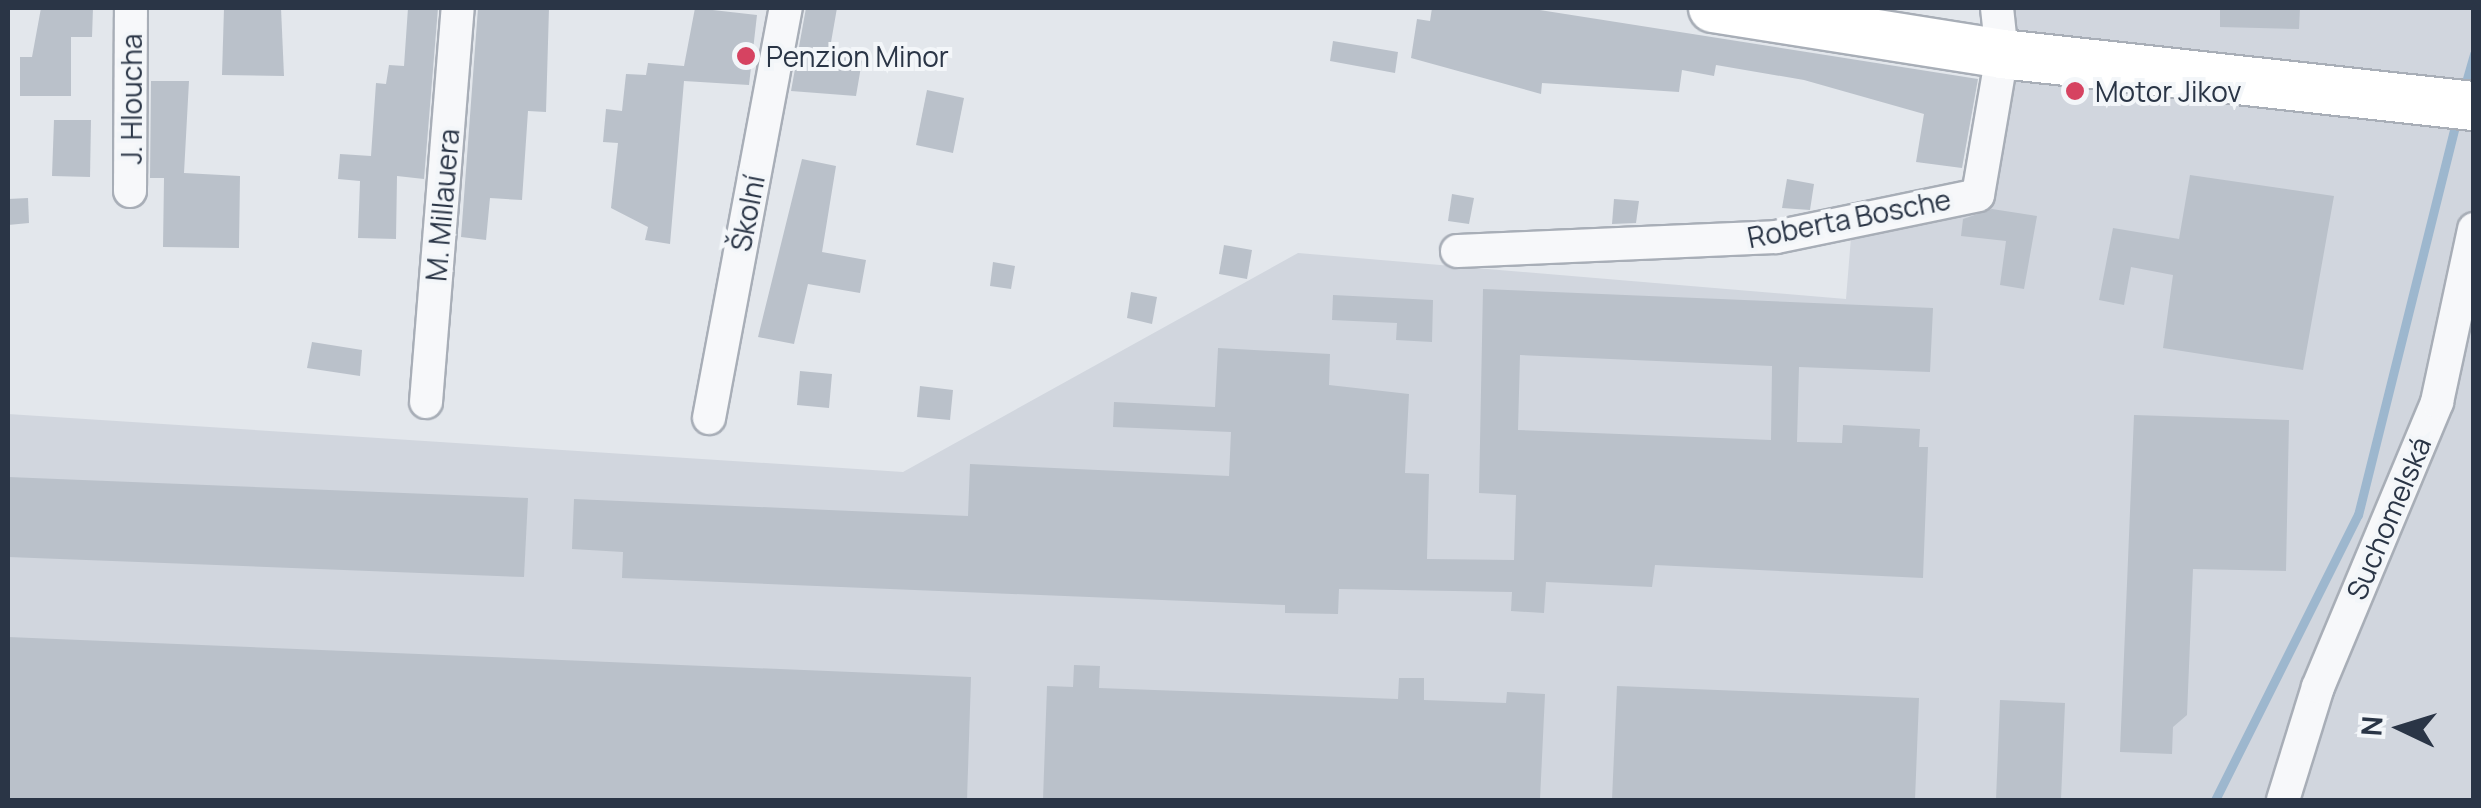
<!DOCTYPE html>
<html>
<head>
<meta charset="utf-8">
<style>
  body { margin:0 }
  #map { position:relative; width:2481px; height:808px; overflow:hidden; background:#e3e7ec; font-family:Manrope,sans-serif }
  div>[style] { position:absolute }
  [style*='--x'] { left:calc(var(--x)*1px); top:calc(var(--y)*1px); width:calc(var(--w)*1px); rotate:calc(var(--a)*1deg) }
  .built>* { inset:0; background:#d1d6de }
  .stream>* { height:9px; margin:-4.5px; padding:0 4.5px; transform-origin:4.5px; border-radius:4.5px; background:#9db7ce }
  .building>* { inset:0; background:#bac1ca }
  .roads { filter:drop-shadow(2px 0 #a8aeb7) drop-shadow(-2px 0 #a8aeb7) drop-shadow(0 2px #a8aeb7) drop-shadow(0 -2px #a8aeb7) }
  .street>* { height:32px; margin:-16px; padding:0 16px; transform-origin:16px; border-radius:16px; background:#f7f8fa }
  .secondary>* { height:48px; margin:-24px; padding:0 24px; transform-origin:24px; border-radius:24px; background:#fff }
  .dots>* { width:28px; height:28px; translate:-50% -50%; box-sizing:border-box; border:5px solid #f3f6f9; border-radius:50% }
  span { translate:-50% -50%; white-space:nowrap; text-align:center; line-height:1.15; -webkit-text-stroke:8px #f3f6f9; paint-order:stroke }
  .poi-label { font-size:28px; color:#2a3546 }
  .left { translate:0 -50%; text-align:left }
  .street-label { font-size:28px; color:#2a3546 }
  .frame { position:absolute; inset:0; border:10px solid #2a3546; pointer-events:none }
  .north { position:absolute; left:2351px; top:678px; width:100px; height:100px; -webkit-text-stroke:8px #f3f6f9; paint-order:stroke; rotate:274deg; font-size:28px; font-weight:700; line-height:40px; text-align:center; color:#2a3546 }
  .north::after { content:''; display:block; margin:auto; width:35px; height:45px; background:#2a3546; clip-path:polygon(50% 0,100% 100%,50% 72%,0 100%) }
</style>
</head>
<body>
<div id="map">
  <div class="built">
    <i style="clip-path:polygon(2011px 8px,2473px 8px,2473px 800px,8px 800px,8px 414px,903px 472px,1298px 253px,1846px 299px,1852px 225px,1983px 201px)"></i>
  </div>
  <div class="stream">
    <i style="--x:2464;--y:89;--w:37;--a:-74"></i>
    <i style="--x:2215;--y:800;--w:319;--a:-63.4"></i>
    <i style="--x:2358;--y:515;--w:409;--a:-76"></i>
  </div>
  <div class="building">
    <i style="clip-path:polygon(41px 8px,93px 8px,92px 37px,71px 37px,71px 96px,20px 96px,20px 57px,32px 57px)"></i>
    <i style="clip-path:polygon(224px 8px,281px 8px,284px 76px,222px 75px)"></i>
    <i style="clip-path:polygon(408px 8px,438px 8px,424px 179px,397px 176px,396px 239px,358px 238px,360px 181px,338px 179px,340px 154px,371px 156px,376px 83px,386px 84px,389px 65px,404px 66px)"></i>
    <i style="clip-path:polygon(478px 8px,549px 8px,546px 112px,528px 111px,522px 200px,490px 198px,486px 240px,461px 237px)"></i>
    <i style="clip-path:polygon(695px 8px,757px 15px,749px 85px,684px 81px,670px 244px,645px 240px,648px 227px,611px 208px,618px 143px,603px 142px,606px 109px,622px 111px,626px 74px,646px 75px,648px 63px,684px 66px)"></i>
    <i style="clip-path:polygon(806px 8px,837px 8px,830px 48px,862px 61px,856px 96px,791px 91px)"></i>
    <i style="clip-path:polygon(1432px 8px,1527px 8px,1978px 79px,1962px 168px,1916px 162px,1924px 114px,1804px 80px,1716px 65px,1714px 76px,1682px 70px,1679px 92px,1542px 83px,1541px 94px,1411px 58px,1417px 19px,1430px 21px)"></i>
    <i style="clip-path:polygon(2220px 8px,2300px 8px,2299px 29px,2220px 27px)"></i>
    <i style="clip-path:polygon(1333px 41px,1398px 52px,1395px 73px,1330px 61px)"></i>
    <i style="clip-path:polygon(151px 81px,189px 81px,184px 173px,240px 176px,239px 248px,163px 247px,164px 178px,150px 178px)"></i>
    <i style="clip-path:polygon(927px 90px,964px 98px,953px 153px,916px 145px)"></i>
    <i style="clip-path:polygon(54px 120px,91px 120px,90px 177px,52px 176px)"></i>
    <i style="clip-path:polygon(802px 159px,836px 166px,822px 252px,866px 260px,860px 293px,808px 284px,794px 344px,758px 337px)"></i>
    <i style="clip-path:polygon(2190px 175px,2334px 196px,2303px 370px,2163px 348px,2173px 275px,2131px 267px,2124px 305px,2099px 300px,2113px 228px,2179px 239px)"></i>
    <i style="clip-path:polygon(1787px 179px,1814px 184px,1810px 210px,1782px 208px)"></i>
    <i style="clip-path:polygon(1452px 194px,1474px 198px,1469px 224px,1448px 221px)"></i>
    <i style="clip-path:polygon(28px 198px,29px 223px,8px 225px,8px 199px)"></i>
    <i style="clip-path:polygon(1614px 199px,1639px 201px,1636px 223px,1612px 224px)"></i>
    <i style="clip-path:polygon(1992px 209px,2037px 216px,2024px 289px,2000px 285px,2006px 241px,1961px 236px,1963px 219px)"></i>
    <i style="clip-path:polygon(1224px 245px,1252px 250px,1247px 279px,1219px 274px)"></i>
    <i style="clip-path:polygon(993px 262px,1015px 266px,1011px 289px,990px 286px)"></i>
    <i style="clip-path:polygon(evenodd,1483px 289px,1933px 308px,1930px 372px,1799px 367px,1797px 442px,1842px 443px,1843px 425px,1920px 429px,1919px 447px,1928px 447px,1923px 578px,1655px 565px,1652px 587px,1546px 582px,1544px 613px,1511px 611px,1512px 592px,1339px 589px,1338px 614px,1285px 613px,1285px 605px,622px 578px,623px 552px,572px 549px,574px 499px,968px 516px,970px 464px,1229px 476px,1231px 432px,1113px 427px,1114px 402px,1215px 407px,1218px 348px,1330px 354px,1329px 385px,1409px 394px,1405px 473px,1429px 474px,1427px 559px,1514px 560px,1516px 495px,1479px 493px,1483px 289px,1520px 355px,1772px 366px,1771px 440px,1518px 430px,1520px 355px)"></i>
    <i style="clip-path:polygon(1131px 292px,1157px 297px,1152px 324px,1127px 318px)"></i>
    <i style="clip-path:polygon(1333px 295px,1433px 300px,1432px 342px,1396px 340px,1397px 323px,1332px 320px)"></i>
    <i style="clip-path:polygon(312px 342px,362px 350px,360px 376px,307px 368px)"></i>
    <i style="clip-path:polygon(800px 371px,832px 374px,829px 408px,797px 405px)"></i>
    <i style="clip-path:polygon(920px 386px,953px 390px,950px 420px,917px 417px)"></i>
    <i style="clip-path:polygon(2134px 415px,2289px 420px,2286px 571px,2193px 569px,2187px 715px,2173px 727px,2172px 754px,2120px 752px)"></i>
    <i style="clip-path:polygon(8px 477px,528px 498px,524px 577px,8px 557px)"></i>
    <i style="clip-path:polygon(8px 637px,971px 677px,967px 800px,8px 800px)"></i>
    <i style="clip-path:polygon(1074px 665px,1100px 666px,1099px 688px,1398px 699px,1399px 678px,1424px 678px,1424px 700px,1506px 703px,1507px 692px,1545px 694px,1540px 800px,1043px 800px,1047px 686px,1073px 687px)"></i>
    <i style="clip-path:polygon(1617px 686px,1919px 698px,1915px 800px,1612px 800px)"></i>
    <i style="clip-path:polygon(2000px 700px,2065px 703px,2061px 800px,1996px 800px)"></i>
  </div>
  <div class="roads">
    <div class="street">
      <i style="--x:130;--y:191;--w:183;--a:-89.7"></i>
      <i style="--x:1457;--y:251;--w:319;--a:-2.5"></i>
      <i style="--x:1776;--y:237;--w:206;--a:-11.7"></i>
      <i style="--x:1978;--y:195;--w:143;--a:-80.3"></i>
      <i style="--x:2002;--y:54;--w:46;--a:-96.2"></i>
      <i style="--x:426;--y:402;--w:395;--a:-85.4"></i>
      <i style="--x:709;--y:418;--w:417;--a:-79.4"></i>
      <i style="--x:2283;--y:800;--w:118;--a:-72.8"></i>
      <i style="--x:2318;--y:687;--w:309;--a:-67.3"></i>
      <i style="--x:2437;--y:402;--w:177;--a:-77.9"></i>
    </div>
    <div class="secondary">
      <i style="--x:1713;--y:8;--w:293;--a:9"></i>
      <i style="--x:2002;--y:54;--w:475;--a:6.3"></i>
    </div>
  </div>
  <div class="dots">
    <i style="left:746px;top:56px;background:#d64361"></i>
    <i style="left:2075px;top:91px;background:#d64361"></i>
  </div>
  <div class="poi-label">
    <span class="left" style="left:766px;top:56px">Penzion Minor</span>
    <span class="left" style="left:2095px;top:91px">Motor Jikov</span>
  </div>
  <div class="street-label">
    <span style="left:131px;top:99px;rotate:-90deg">J. Hloucha</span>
    <span style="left:442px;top:205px;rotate:-85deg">M. Millauera</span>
    <span style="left:747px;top:213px;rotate:-79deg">Školní</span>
    <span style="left:1849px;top:218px;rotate:-11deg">Roberta Bosche</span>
    <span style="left:2388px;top:518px;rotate:-67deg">Suchomelská</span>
  </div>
  <div class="frame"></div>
  <div class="north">N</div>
</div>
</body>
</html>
